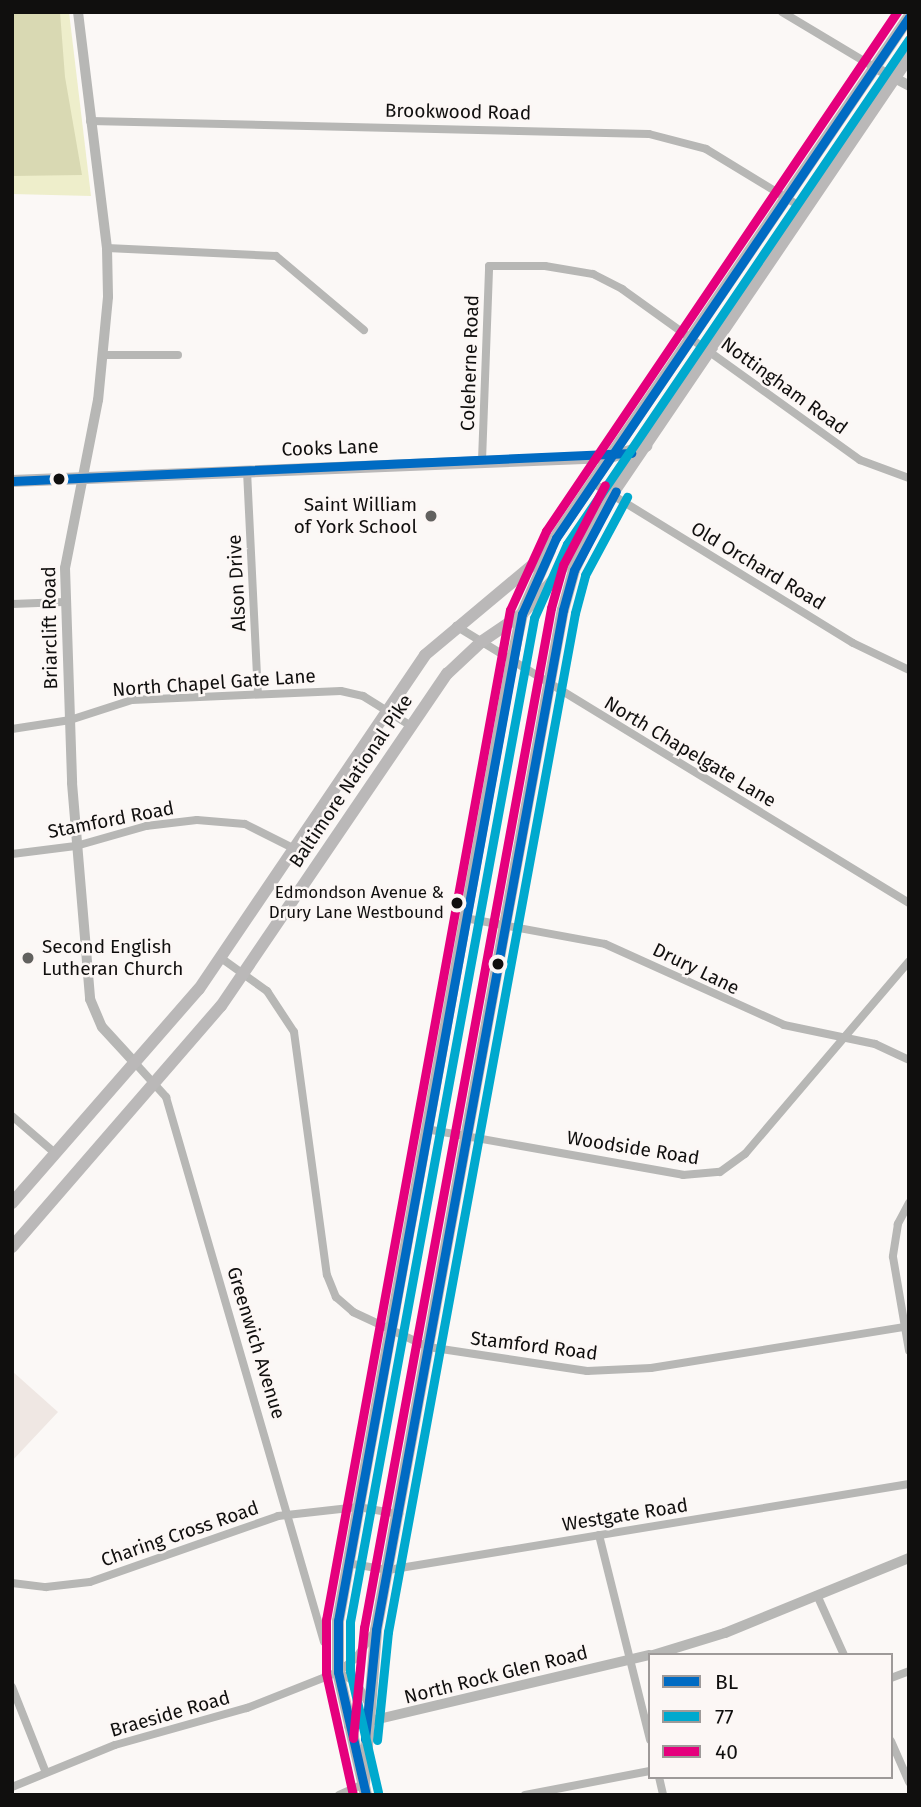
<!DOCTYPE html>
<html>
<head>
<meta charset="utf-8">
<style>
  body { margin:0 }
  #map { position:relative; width:921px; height:1807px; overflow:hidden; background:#fbf8f6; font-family:"Fira Sans",sans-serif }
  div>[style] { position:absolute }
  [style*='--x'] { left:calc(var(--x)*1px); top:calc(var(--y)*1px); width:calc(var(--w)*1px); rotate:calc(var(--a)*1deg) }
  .built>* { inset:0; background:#efe7e3 }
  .green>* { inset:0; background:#eeeecb }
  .forest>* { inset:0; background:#d9d9b3 }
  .minor>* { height:8px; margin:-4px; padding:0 4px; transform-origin:4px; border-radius:4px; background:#b7b7b5 }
  .tertiary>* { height:10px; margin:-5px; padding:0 5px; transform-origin:5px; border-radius:5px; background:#b7b7b5 }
  .secondary>* { height:12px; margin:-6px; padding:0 6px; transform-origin:6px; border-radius:6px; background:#b7b5b5 }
  .primary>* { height:12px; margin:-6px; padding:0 6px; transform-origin:6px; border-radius:6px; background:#bab8b8 }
  .bus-1>* { height:9px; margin:-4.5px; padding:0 4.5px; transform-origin:4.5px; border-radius:4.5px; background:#006bc3 }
  .bus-2>* { height:9px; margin:-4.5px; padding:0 4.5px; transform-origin:4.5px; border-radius:4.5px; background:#00a9ce }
  .bus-3>* { height:9px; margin:-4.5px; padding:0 4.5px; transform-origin:4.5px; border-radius:4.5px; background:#e5007d }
  .dots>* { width:19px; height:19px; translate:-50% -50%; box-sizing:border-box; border:4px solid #fcf7f5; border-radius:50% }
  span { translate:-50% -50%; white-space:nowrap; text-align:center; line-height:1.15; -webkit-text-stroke:5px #fcf7f5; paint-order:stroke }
  .bus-label { font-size:17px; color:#100f0e }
  .right { translate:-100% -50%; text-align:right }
  .street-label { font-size:19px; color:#100f0e }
  .poi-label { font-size:19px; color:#100f0e }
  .left { translate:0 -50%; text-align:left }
  .frame { position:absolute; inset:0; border:14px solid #100f0e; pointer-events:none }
  .legend { position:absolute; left:648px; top:1653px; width:245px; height:126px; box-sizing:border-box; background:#fcf7f5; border:2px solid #9e9a99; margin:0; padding:9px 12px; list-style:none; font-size:21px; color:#100f0e }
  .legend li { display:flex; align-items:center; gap:14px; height:35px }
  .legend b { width:35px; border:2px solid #9e9a99 }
</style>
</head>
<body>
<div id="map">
  <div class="built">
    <i style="clip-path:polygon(12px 1371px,58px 1412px,12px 1461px)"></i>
  </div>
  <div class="green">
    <i style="clip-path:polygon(12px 12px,69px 12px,91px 196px,12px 194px)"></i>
  </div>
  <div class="forest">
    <i style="clip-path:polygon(12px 12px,60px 12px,65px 77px,82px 175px,12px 176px)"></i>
  </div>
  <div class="minor">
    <i style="--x:782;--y:12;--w:107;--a:30.9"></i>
    <i style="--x:90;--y:121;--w:559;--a:1.33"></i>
    <i style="--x:649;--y:134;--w:59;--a:14.7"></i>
    <i style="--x:706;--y:149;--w:117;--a:31.4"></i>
    <i style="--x:107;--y:248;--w:169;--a:2.7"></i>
    <i style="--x:276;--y:256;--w:115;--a:40.1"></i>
    <i style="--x:104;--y:355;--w:74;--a:0"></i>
    <i style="--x:482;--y:461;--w:195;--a:-87.9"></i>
    <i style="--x:489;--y:266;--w:56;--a:0"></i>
    <i style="--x:545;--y:266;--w:49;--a:9.5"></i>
    <i style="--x:593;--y:274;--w:33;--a:27"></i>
    <i style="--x:622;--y:289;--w:293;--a:35.7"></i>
    <i style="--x:860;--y:460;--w:52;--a:20.2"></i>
    <i style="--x:247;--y:471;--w:223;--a:87.2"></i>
    <i style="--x:593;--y:483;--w:305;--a:31.6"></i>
    <i style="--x:853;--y:643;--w:62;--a:25.7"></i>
    <i style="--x:12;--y:604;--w:52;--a:-2.2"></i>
    <i style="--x:456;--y:626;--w:531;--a:31.44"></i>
    <i style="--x:12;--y:729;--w:59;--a:-8.8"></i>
    <i style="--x:70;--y:720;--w:65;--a:-17.9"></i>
    <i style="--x:132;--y:700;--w:209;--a:-2.5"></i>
    <i style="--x:341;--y:691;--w:23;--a:13"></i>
    <i style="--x:363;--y:696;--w:57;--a:32"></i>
    <i style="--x:12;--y:854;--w:64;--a:-7.1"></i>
    <i style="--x:76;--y:846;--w:73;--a:-15.9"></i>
    <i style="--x:146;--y:826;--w:51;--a:-6.7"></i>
    <i style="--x:197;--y:820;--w:48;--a:4.8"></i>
    <i style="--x:245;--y:824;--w:56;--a:26.6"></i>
    <i style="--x:465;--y:918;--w:142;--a:10.5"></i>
    <i style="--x:605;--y:944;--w:196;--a:24.3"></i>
    <i style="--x:784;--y:1025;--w:93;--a:11.8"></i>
    <i style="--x:875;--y:1044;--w:38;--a:25"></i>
    <i style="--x:221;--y:958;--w:57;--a:35.7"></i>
    <i style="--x:267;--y:991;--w:49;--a:56.6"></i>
    <i style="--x:294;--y:1032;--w:245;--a:82.3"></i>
    <i style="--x:327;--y:1275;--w:24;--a:68"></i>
    <i style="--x:336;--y:1297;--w:23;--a:41"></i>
    <i style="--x:353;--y:1312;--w:83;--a:25"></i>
    <i style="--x:428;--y:1347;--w:161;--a:8.6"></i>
    <i style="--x:587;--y:1371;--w:64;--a:-2.7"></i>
    <i style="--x:651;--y:1368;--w:257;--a:-9.2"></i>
    <i style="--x:136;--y:1064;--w:45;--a:47.7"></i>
    <i style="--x:166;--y:1097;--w:567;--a:73.83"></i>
    <i style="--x:12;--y:1116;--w:58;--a:40.8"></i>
    <i style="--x:426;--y:1129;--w:261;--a:10.1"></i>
    <i style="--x:683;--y:1175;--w:37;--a:-5"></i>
    <i style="--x:720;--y:1172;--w:31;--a:-36"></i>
    <i style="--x:745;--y:1154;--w:253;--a:-49.6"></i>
    <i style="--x:909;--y:1203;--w:24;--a:118"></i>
    <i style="--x:898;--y:1224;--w:33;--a:99"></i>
    <i style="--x:893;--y:1257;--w:95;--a:80.3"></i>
    <i style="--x:599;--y:1535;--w:211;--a:76"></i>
    <i style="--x:347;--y:1563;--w:42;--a:9.7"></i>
    <i style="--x:388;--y:1570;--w:528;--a:-9.37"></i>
    <i style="--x:12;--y:1583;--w:34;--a:7"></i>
    <i style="--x:46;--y:1587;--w:44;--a:-6.5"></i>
    <i style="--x:90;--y:1582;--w:199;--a:-19.3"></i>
    <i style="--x:278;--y:1516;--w:81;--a:-6.4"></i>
    <i style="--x:358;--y:1507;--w:42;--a:9.7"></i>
    <i style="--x:817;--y:1595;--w:66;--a:65.8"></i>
    <i style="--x:338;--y:1672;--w:21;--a:29"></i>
    <i style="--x:356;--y:1682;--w:22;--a:60"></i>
    <i style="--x:891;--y:1678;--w:19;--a:-21"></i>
    <i style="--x:12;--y:1687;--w:92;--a:68.4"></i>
    <i style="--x:891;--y:1741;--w:45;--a:66.3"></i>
    <i style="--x:659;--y:1777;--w:18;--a:77"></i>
    <i style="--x:12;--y:1787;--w:111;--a:-22.2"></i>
    <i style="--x:115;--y:1745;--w:137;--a:-15.7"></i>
    <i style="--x:247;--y:1708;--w:98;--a:-21.6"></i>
    <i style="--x:338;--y:1672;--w:23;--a:-38"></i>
    <i style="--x:356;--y:1658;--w:32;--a:-55"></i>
    <i style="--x:339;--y:1795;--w:27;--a:-24"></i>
    <i style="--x:525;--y:1795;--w:127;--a:-10.9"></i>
  </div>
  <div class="tertiary">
    <i style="--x:78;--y:12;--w:238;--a:83"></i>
    <i style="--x:107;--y:248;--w:49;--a:88.8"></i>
    <i style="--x:108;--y:297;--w:103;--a:95.5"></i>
    <i style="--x:98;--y:400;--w:171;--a:101.1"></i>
    <i style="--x:65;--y:568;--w:215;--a:88.1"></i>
    <i style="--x:72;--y:783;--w:217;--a:85.2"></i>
    <i style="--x:90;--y:999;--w:30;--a:67"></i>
    <i style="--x:102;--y:1027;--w:50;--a:47.4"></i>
    <i style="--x:874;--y:67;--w:40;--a:28"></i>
    <i style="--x:653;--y:1655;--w:75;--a:-17"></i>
    <i style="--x:725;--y:1633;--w:199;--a:-22.2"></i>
    <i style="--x:349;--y:1726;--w:309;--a:-13.3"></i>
  </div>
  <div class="secondary">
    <i style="--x:364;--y:1784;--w:154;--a:-85.5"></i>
    <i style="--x:376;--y:1630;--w:717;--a:-79.63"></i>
    <i style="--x:505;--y:925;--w:320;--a:-79.6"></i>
    <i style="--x:563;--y:610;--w:41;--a:-74.6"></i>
    <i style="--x:574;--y:570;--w:51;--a:-64.4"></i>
    <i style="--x:366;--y:1795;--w:126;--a:-102.8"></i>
    <i style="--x:338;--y:1672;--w:51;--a:-90"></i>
    <i style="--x:338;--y:1621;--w:976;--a:-79.73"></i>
    <i style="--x:512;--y:661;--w:48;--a:-78"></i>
    <i style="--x:522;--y:614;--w:70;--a:-66.4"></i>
  </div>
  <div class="primary">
    <i style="--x:12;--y:481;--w:598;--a:-2.3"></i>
    <i style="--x:610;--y:457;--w:38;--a:-17"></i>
    <i style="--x:12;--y:1203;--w:284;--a:-48.9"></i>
    <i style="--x:199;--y:989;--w:403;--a:-55.9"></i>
    <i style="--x:425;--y:655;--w:153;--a:-39.9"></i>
    <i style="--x:542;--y:557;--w:653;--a:-55.8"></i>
    <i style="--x:12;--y:1247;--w:319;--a:-49.1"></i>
    <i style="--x:221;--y:1006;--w:402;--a:-55.8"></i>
    <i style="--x:447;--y:674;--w:47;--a:-43.3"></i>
    <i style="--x:481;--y:642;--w:50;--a:-34.3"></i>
    <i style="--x:522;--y:614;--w:50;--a:-47.4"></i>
    <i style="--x:556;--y:577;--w:628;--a:-55.83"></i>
  </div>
  <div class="bus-1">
    <i style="--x:12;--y:481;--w:620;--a:-2.59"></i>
    <i style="--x:365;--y:1739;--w:110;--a:-84.2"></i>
    <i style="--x:376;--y:1630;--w:1037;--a:-79.61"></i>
    <i style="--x:563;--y:610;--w:41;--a:-74.6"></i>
    <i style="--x:574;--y:570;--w:89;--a:-62"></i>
    <i style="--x:366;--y:1795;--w:126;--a:-102.8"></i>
    <i style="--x:338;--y:1672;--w:51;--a:-90"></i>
    <i style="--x:338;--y:1621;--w:1024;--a:-79.65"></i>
    <i style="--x:522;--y:614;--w:83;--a:-65.9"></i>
    <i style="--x:556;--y:538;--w:629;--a:-55.88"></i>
  </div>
  <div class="bus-2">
    <i style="--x:377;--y:1740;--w:109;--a:-84.2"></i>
    <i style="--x:388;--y:1632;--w:1036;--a:-79.6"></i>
    <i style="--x:575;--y:613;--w:39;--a:-75"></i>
    <i style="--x:585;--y:575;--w:89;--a:-61.7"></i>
    <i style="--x:378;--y:1792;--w:124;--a:-103"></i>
    <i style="--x:350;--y:1671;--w:49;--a:-90"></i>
    <i style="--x:350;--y:1622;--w:1021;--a:-79.61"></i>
    <i style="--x:534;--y:618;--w:81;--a:-66"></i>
    <i style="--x:567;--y:544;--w:610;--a:-55.89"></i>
  </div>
  <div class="bus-3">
    <i style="--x:353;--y:1738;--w:111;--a:-84.3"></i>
    <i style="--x:364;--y:1628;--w:1037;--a:-79.61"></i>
    <i style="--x:551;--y:608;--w:45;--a:-74.4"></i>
    <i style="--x:563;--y:565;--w:90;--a:-62.3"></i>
    <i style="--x:353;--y:1795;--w:125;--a:-102.5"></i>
    <i style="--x:326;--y:1673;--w:53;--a:-90"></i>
    <i style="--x:326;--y:1620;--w:1027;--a:-79.68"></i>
    <i style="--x:510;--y:610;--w:87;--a:-65.5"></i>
    <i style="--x:546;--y:531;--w:627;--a:-55.93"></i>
  </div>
  <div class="dots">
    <i style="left:59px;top:479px;background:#100f0e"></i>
    <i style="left:431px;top:516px;background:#62615f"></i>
    <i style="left:457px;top:903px;background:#100f0e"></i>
    <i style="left:28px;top:958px;background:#62615f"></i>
    <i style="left:498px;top:964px;background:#100f0e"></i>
  </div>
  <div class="bus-label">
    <span class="right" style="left:444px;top:903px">Edmondson Avenue &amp;<br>Drury Lane Westbound</span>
  </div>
  <div class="street-label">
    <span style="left:458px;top:112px;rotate:1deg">Brookwood Road</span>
    <span style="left:470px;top:363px;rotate:-88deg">Coleherne Road</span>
    <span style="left:784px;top:386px;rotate:36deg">Nottingham Road</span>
    <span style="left:330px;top:448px;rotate:-2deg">Cooks Lane</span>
    <span style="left:758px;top:566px;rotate:31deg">Old Orchard Road</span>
    <span style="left:237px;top:583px;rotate:-93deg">Alson Drive</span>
    <span style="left:50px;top:628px;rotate:-91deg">Briarclift Road</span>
    <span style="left:214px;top:683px;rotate:-4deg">North Chapel Gate Lane</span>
    <span style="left:690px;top:752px;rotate:31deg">North Chapelgate Lane</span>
    <span style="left:351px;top:781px;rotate:-56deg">Baltimore National Pike</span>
    <span style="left:111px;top:820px;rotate:-11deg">Stamford Road</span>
    <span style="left:696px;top:969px;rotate:26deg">Drury Lane</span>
    <span style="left:633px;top:1148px;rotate:9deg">Woodside Road</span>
    <span style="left:256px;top:1343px;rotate:73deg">Greenwich Avenue</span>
    <span style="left:534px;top:1346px;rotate:7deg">Stamford Road</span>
    <span style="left:625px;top:1515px;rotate:-9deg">Westgate Road</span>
    <span style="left:180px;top:1534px;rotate:-19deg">Charing Cross Road</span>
    <span style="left:496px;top:1675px;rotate:-14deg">North Rock Glen Road</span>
    <span style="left:170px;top:1714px;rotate:-16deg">Braeside Road</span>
  </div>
  <div class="poi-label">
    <span class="right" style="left:417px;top:516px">Saint William<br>of York School</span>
    <span class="left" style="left:42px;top:958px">Second English<br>Lutheran Church</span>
  </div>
  <div class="frame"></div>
  <ul class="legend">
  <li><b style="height:9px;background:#006bc3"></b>BL</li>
  <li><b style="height:9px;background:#00a9ce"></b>77</li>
  <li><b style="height:9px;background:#e5007d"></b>40</li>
  </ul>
</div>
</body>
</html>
